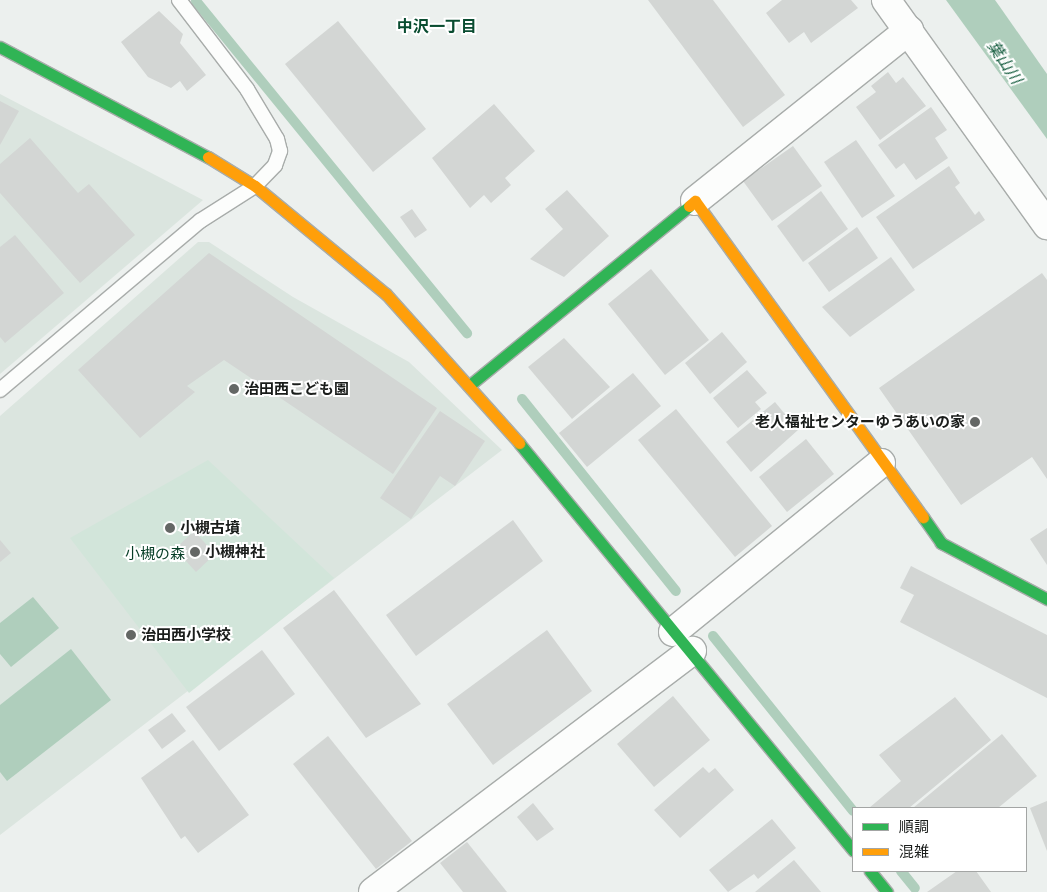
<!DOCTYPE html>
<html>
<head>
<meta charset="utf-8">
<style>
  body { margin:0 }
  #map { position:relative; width:1047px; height:892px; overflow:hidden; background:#ecf0ee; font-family:"Titillium Web","Noto Sans JP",sans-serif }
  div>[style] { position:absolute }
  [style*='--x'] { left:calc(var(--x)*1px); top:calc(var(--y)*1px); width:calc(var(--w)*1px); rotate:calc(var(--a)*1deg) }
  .built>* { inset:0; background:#dbe5df }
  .green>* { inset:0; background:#d2e5da }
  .water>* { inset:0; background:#afcebc }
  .stream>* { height:10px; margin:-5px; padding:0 5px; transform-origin:5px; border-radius:5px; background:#afcebc }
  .building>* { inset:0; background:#d3d6d4 }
  .roads { filter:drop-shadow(1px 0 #a8acaa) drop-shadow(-1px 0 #a8acaa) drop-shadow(0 1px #a8acaa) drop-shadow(0 -1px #a8acaa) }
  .lane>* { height:14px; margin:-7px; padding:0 7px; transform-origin:7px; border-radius:7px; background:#fcfdfc }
  .street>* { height:28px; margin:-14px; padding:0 14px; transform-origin:14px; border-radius:14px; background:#fcfdfc }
  .fast>* { height:11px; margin:-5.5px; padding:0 5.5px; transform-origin:5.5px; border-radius:5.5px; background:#30b455 }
  .slow>* { height:11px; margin:-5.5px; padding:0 5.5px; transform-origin:5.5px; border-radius:5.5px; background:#ff9f0a }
  .dots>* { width:14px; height:14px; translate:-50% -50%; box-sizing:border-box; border:2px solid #fff; border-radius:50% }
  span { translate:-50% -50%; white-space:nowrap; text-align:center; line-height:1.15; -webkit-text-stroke:4px #fff; paint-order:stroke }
  .poi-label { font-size:15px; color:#1a1d1b; font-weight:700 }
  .left { translate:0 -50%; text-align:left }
  .right { translate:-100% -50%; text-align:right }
  .park-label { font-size:15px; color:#063d26 }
  .neighbourhood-label { font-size:16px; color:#094c30; font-weight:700 }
  .water-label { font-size:16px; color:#0d5738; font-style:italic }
  .legend { position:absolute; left:852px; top:807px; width:175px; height:65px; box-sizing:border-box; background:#fff; border:1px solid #a3a5a4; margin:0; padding:6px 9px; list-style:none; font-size:15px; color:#1a1d1b }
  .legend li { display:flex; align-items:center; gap:10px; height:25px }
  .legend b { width:25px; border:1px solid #a3a5a4 }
</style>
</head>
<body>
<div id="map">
  <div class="built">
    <i style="clip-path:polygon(0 94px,203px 200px,0 374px)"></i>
    <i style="clip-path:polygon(198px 242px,209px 242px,293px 297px,409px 362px,502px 450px,0 835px,0 416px)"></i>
  </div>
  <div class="green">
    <i style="clip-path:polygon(208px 460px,334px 578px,189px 693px,70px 538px)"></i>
  </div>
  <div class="water">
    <i style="clip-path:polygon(946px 0,995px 0,1000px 7px,1047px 74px,1047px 139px)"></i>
    <i style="clip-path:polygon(33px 597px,59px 628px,11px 667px,0 654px,0 623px)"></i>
    <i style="clip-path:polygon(71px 649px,111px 700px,7px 781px,0 772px,0 705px)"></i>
  </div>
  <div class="stream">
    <i style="--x:196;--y:1;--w:429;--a:50.8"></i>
    <i style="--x:522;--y:399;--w:246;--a:51.3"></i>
    <i style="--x:713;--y:636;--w:224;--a:51.3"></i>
    <i style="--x:901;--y:871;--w:22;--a:51"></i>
  </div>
  <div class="building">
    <i style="clip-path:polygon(648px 0,713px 0,785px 95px,743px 127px)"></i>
    <i style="clip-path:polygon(782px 0,851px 0,858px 8px,811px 43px,804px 32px,789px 43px,766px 13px)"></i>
    <i style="clip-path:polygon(159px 11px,183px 34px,180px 43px,206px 75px,187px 91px,180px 81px,171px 88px,148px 77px,121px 42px)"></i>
    <i style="clip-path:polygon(338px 21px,426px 129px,373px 172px,285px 64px)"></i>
    <i style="clip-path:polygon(888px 72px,896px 83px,903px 77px,926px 106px,880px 140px,856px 107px,876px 92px,871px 86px)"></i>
    <i style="clip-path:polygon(0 101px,19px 111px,0 145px)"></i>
    <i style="clip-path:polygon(494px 104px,535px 151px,505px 178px,511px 185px,491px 203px,484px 195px,470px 208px,432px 158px)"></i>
    <i style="clip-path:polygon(931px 107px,947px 130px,935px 138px,948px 158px,916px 180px,904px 163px,896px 169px,878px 145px)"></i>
    <i style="clip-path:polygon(30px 138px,78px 193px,89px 184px,135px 235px,80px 283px,0 193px,0 164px)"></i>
    <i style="clip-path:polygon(856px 140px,895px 196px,862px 218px,824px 162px)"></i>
    <i style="clip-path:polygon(793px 146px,822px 186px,772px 221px,743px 181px)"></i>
    <i style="clip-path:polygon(949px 166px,960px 183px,955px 187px,975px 215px,979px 211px,985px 220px,913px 269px,876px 217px)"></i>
    <i style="clip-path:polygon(567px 190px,609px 236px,564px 277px,530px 259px,563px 229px,545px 209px)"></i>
    <i style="clip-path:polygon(821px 191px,848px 229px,803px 262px,777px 226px)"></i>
    <i style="clip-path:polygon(412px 209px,427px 230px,415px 238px,400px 217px)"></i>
    <i style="clip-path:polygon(857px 227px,878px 258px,829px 292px,808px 263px)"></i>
    <i style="clip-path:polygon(15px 235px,64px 293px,5px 343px,0 337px,0 247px)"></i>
    <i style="clip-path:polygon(209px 253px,437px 408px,393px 474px,224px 360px,187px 386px,195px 392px,140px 438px,78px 370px)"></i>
    <i style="clip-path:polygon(891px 257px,915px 290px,850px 337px,822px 307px)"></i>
    <i style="clip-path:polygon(651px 269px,709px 340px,665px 375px,608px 304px)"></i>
    <i style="clip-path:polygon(1042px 273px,1047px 280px,1047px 479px,1032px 457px,961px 505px,879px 388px)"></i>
    <i style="clip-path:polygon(722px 332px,747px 362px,710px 394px,685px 363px)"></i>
    <i style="clip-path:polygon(564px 338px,610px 387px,572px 419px,528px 367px)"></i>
    <i style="clip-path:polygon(747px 370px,767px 393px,755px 402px,761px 409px,738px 428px,713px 398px)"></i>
    <i style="clip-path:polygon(633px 373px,661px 406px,587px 467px,559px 433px)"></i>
    <i style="clip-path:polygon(775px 402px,798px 430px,751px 472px,726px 442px)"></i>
    <i style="clip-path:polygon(676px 409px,772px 526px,735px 557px,638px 440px)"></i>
    <i style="clip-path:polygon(440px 411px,485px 441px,455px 486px,440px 476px,411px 519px,380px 498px)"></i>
    <i style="clip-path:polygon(806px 439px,834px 474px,787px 512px,759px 477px)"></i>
    <i style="clip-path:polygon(513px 520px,543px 561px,416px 656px,386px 615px)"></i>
    <i style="clip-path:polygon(1047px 528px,1047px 565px,1030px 539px)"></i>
    <i style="clip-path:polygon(194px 531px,215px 554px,196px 572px,175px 549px)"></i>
    <i style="clip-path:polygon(0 540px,11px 553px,0 562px)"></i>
    <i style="clip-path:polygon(911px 566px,1047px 635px,1047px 698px,900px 622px,914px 595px,900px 588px)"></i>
    <i style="clip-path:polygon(334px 590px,421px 704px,366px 738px,283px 628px)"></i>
    <i style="clip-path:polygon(547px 630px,592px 691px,493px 765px,447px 704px)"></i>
    <i style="clip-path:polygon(262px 650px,295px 694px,219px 751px,186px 707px)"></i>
    <i style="clip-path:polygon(673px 696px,710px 740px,654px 787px,617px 744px)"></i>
    <i style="clip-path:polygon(955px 697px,991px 740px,909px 808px,869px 808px,901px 781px,879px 755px)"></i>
    <i style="clip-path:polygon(172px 713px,186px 731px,162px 749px,148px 730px)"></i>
    <i style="clip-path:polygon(1002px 734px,1037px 776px,998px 808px,913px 808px)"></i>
    <i style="clip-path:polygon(328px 736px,412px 841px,376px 869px,293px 764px)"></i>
    <i style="clip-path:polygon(193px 740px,249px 815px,198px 853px,185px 836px,181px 839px,141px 778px)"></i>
    <i style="clip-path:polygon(703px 767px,709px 773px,715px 768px,734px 790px,680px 838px,654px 810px)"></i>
    <i style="clip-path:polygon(1047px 801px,1047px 851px,1030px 808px)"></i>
    <i style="clip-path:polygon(533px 803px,554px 829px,537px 841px,517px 817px)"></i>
    <i style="clip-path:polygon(772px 819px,796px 848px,758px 879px,754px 874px,728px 892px,709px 870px)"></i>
    <i style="clip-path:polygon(467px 842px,507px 892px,463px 892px,440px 863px)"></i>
    <i style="clip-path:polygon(794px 860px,821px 892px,755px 892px)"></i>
    <i style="clip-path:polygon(957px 871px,976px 871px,991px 892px,927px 892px)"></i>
  </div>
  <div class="roads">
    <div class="lane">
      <i style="--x:0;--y:390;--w:262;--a:-40.2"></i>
      <i style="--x:200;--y:221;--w:65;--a:-32.5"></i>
      <i style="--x:255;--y:186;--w:29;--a:-46"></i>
      <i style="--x:275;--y:165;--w:15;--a:-70"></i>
      <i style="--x:280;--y:151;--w:12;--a:-104"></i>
      <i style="--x:277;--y:139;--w:58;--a:-121"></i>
      <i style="--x:247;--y:89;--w:112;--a:-127.4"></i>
    </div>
    <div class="street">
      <i style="--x:886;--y:0;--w:277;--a:54.4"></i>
      <i style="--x:695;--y:201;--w:274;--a:-38.6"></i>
      <i style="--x:673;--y:632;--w:268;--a:-39.1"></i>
      <i style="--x:373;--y:892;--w:400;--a:-37.1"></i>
    </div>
    <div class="fast">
      <i style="--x:0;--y:47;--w:235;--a:27.9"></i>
      <i style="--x:471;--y:384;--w:281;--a:-39.2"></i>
      <i style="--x:519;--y:443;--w:527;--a:50.63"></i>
      <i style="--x:923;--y:517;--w:32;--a:55"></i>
      <i style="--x:941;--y:543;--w:120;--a:27.8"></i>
      <i style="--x:870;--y:871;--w:27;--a:51"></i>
    </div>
    <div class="slow">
      <i style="--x:208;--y:157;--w:55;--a:31.7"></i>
      <i style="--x:255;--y:186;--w:170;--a:39.5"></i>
      <i style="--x:386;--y:294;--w:200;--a:48.2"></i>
      <i style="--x:689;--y:206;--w:8;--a:-40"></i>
      <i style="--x:695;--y:201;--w:390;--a:54.2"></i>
    </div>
  </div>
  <div class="dots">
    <i style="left:234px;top:389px;background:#646765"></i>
    <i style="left:975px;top:422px;background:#646765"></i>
    <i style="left:170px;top:528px;background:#646765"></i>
    <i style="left:195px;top:552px;background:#646765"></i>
    <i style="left:131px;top:635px;background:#646765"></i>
  </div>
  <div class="poi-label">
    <span class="left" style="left:244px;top:389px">治田西こども園</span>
    <span class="right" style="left:965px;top:422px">老人福祉センターゆうあいの家</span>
    <span class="left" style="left:180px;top:528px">小槻古墳</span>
    <span class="left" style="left:205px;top:552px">小槻神社</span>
    <span class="left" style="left:141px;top:635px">治田西小学校</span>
  </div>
  <div class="park-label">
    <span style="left:155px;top:554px">小槻の森</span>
  </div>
  <div class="neighbourhood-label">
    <span style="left:437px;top:26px">中沢一丁目</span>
  </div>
  <div class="water-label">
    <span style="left:1005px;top:62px;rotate:56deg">葉山川</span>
  </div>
  <ul class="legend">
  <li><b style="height:6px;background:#30b455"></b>順調</li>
  <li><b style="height:6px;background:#ff9f0a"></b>混雑</li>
  </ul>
</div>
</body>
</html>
